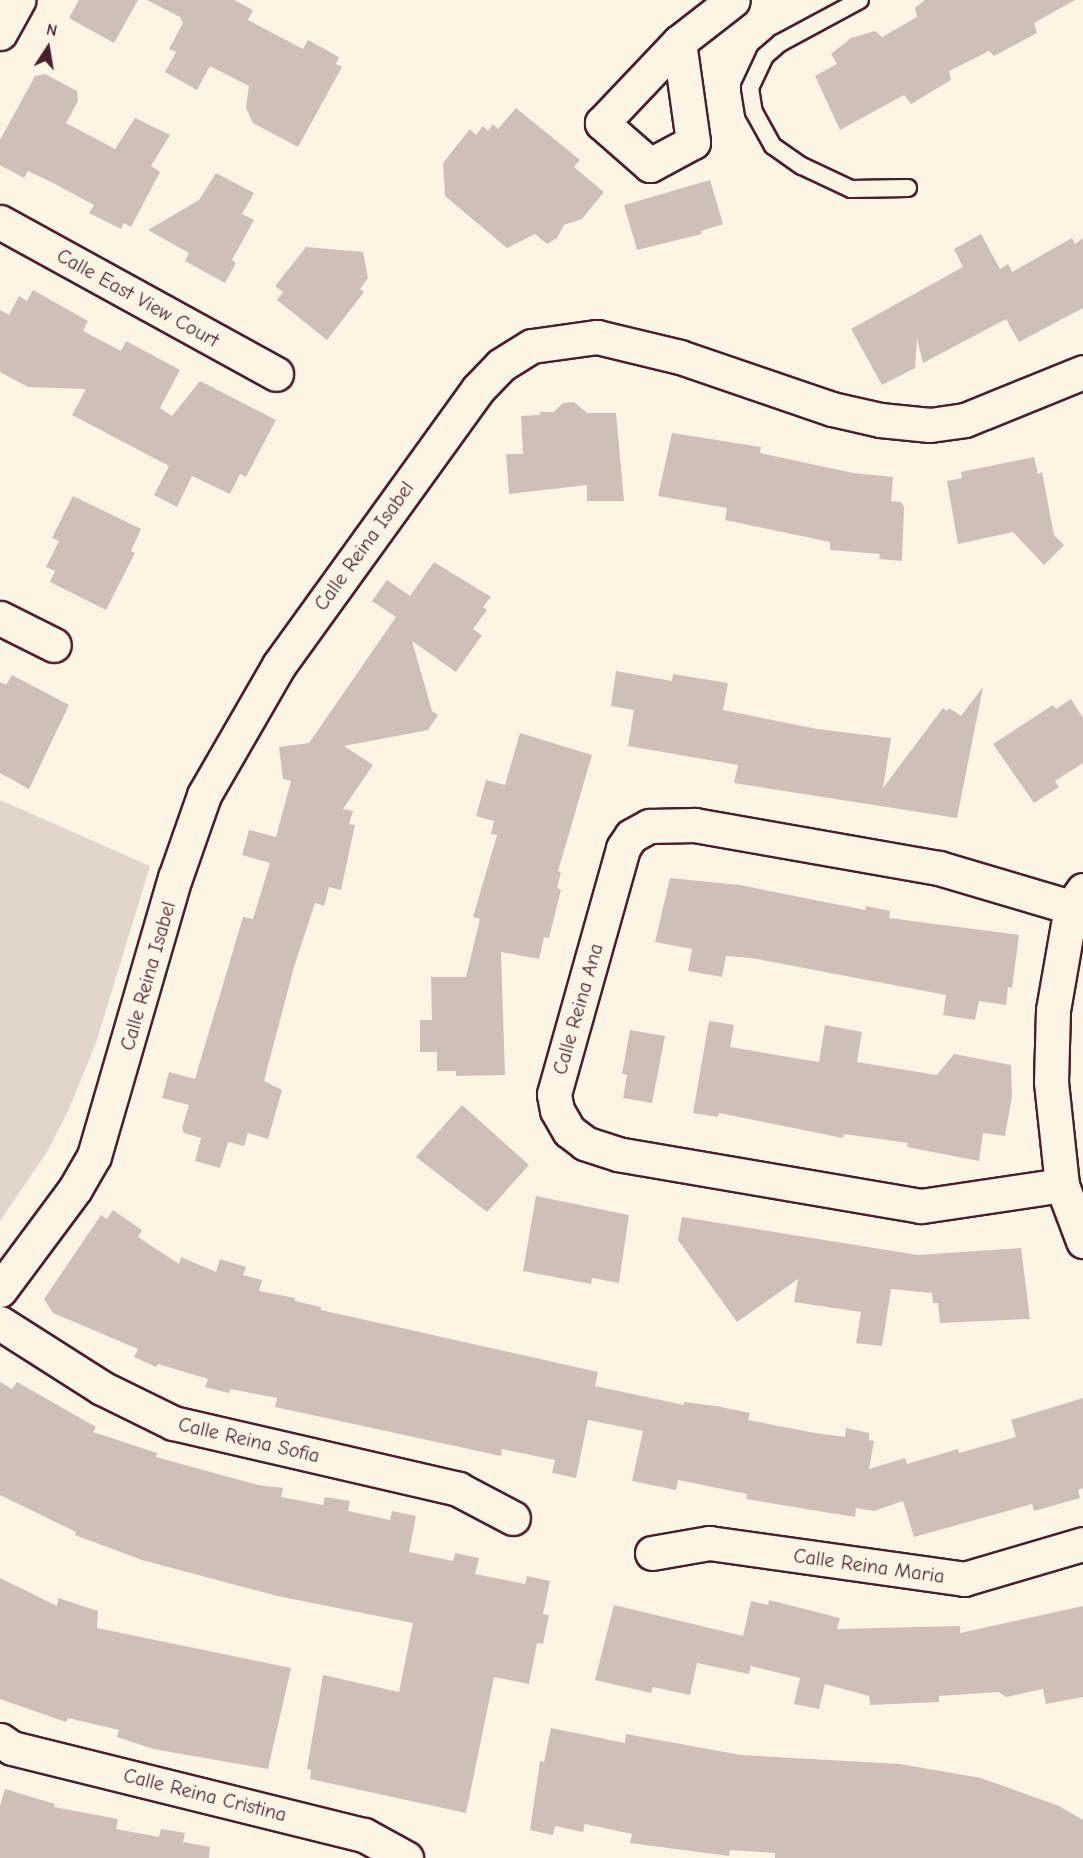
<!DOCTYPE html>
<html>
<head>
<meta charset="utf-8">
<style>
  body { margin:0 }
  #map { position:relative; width:1083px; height:1858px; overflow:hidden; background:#fcf5e5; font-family:"Comic Neue",sans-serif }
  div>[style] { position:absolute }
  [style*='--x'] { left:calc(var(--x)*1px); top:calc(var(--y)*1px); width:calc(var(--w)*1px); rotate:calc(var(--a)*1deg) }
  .green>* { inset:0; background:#e2d5ca }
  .building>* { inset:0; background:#cfc0b7 }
  .roads { filter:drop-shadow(2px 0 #4a1f2b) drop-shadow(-2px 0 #4a1f2b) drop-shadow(0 2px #4a1f2b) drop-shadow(0 -2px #4a1f2b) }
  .service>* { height:16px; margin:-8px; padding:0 8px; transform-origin:8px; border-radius:8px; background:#fcf5e5 }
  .minor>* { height:33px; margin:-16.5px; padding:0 16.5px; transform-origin:16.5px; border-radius:16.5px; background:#fcf5e5 }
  span { translate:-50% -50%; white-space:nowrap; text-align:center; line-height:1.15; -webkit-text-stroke:4.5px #fcf5e5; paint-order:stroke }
  .street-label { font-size:20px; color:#4a1f2b }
  .north { position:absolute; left:18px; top:18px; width:60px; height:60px; -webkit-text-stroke:4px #fcf5e5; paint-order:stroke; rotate:12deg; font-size:16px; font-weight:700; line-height:24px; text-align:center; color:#4a1f2b }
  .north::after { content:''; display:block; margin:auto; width:21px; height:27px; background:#4a1f2b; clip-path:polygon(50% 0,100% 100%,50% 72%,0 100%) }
</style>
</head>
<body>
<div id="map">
  <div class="green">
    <i style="clip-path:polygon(0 800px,150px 866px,96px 1043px,68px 1111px,47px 1152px,0 1221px)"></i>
  </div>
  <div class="building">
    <i style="clip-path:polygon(79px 0,138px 0,114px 43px,69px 18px)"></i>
    <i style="clip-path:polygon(147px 0,234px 0,253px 10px,248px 20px,303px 49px,308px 40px,339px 57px,336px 64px,342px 67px,298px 147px,253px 123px,246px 108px,249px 86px,210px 66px,197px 90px,165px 72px,176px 52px,169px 49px,183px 23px,180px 17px)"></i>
    <i style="clip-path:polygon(925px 0,1075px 0,1034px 23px,1037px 33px,994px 56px,989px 51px,949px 71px,951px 80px,911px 104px,904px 95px,840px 130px,815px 76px,837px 64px,831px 54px,851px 38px,875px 31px,882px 37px,917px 17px,915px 8px)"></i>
    <i style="clip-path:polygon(45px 74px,77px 91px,78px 101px,66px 123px,115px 149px,135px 118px,170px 135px,151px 166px,160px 172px,131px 227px,124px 223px,121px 229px,89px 213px,94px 205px,53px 183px,28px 171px,24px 178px,0 165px,0 140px,35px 76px)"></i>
    <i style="clip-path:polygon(516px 108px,580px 160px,574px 167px,604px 192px,582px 219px,564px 225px,557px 238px,547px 244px,535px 234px,507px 248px,445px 196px,443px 163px,470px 129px,476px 135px,483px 126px,488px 131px,493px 124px,498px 129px)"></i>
    <i style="clip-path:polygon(216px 173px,254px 193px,242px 214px,254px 220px,232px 260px,236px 263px,225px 283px,185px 261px,189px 253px,148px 230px,199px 200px)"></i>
    <i style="clip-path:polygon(710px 180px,723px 224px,701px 231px,702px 234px,637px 250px,624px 205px)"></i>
    <i style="clip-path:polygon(981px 234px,1000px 269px,1008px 264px,1012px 272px,1072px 238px,1075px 244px,1083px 238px,1083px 308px,1019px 342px,1006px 319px,923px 363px,917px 339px,915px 368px,882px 385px,851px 329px,963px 267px,954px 249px)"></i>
    <i style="clip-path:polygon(306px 247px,363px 252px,368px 278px,360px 289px,364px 292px,327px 340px,277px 300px,283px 292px,275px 286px)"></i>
    <i style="clip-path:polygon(33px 290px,88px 321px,83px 331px,121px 351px,126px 341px,180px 370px,160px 408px,172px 416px,200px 381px,276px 420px,246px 477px,240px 474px,230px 494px,192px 476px,177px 507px,154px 495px,169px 466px,72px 415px,86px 389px,28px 387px,0 372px,0 310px,9px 315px,19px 296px,27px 301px)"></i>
    <i style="clip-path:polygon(574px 402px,587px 413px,616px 413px,624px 501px,587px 501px,587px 485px,509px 494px,506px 454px,523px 454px,521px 416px,540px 415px,540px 412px,554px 412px,563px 403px)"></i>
    <i style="clip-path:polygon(672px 433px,761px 447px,760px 453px,853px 473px,893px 477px,891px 501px,901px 502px,904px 507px,902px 561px,879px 559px,880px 554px,830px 550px,830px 542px,725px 520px,727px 508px,658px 496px)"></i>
    <i style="clip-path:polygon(1034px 457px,1038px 474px,1042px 472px,1054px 535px,1064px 545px,1044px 565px,1013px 532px,958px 544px,947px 481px,962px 478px,961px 472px)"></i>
    <i style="clip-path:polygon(73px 496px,141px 529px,131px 551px,135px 553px,106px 610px,50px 582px,55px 571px,46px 567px,59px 541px,52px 538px)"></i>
    <i style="clip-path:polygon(434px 562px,491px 597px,483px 607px,487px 610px,473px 629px,482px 635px,456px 672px,412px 641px,432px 711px,438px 715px,428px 730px,344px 746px,373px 765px,343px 809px,353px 811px,349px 824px,355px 825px,341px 890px,329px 887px,324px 906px,315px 903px,294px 967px,264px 1081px,282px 1090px,268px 1139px,248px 1133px,244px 1146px,228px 1142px,220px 1168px,195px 1161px,201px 1138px,184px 1133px,182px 1128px,189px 1105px,162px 1098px,169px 1072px,195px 1079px,243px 917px,253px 919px,270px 863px,242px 855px,249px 830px,276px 837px,291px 781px,283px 779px,279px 747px,309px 743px,396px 617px,372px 601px,387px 580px,410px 596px)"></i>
    <i style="clip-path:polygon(616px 671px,672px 681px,673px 674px,728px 683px,723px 710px,817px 729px,891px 738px,883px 788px,943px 708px,947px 711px,949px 708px,961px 716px,983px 687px,957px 818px,734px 783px,738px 765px,628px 746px,634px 710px,611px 706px)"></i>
    <i style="clip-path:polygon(12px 675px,69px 705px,29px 789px,0 773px,0 682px,6px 685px)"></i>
    <i style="clip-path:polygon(1071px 699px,1083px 718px,1083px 763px,1055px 781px,1059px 787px,1034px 803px,993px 744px,1053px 705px,1056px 709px)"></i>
    <i style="clip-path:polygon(520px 733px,592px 755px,558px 871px,561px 872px,557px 888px,561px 890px,549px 938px,544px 937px,539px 959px,501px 952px,505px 1075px,456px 1076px,456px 1071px,437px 1071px,437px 1052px,420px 1052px,420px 1020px,432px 1020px,431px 977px,466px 977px,480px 919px,473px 917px,497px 835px,491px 834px,494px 821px,476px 816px,486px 780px,505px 785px)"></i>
    <i style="clip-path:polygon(670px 878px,740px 885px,865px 910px,866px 906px,890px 911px,889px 918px,1019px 935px,1012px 988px,1008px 987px,1006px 1005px,979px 1001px,975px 1020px,943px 1015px,946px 995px,752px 958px,726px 956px,722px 977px,688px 971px,692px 949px,655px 942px)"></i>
    <i style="clip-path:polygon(709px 1021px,734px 1025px,730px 1047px,819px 1062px,825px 1025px,862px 1032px,857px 1062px,937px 1075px,954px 1054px,1011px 1065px,1012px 1096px,1005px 1136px,983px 1133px,979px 1161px,907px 1147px,908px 1143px,844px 1134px,843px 1138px,719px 1113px,718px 1117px,693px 1113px)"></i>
    <i style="clip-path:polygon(630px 1030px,665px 1036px,652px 1103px,623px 1098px,627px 1075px,622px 1074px)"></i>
    <i style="clip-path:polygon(462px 1105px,529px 1165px,487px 1212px,416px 1157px)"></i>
    <i style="clip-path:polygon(536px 1196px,629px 1215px,619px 1283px,592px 1278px,591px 1284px,523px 1271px)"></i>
    <i style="clip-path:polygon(113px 1210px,142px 1230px,138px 1237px,179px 1264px,181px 1257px,216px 1272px,220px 1259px,246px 1267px,243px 1275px,262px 1280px,259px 1291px,295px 1298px,295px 1301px,321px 1307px,321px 1310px,598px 1372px,595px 1386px,684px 1405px,684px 1402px,716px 1406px,750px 1413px,748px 1420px,815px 1433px,845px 1437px,846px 1428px,869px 1433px,869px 1440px,874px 1441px,869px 1469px,905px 1458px,907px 1464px,958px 1449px,959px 1453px,1016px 1437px,1011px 1420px,1083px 1398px,1083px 1488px,1078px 1490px,1080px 1498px,1034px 1511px,1032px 1504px,914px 1537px,903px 1501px,874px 1511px,856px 1508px,855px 1517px,746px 1499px,747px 1494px,678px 1480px,676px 1490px,632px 1481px,643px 1431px,588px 1420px,576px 1478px,552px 1473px,555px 1460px,502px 1449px,501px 1456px,275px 1407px,277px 1398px,231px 1389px,229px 1393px,205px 1387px,208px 1379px,158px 1364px,156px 1367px,134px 1357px,138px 1349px,53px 1313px,44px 1299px,101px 1215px,107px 1219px)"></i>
    <i style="clip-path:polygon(682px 1217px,918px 1255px,1021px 1248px,1030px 1319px,940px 1323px,938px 1303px,933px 1303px,932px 1293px,891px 1289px,882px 1346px,856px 1343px,861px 1312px,794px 1302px,798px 1279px,737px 1322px,678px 1240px)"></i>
    <i style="clip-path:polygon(0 1382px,12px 1389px,17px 1382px,96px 1427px,93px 1432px,157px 1453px,156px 1457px,258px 1485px,283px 1488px,281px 1497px,323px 1505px,325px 1497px,350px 1501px,348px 1511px,390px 1520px,392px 1511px,416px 1516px,409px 1552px,453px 1561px,455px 1553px,479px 1558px,475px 1574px,525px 1584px,527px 1576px,550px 1581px,543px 1614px,549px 1615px,543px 1644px,537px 1643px,529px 1684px,494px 1677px,466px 1813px,310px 1779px,311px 1770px,307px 1769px,323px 1675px,399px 1692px,413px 1623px,277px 1596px,142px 1560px,75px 1535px,76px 1532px,0 1495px)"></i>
    <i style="clip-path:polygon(0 1578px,57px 1606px,58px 1598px,98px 1611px,97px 1628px,291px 1668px,268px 1769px,153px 1749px,117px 1737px,119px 1730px,68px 1718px,66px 1722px,0 1699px)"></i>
    <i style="clip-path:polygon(769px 1600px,840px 1618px,837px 1629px,960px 1626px,960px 1633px,1083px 1606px,1083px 1697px,1046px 1704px,1043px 1689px,1006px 1697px,999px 1692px,939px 1696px,939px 1702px,870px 1705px,869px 1696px,825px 1684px,819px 1709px,794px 1704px,800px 1678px,751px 1666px,749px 1674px,697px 1663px,690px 1695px,653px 1687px,651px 1693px,595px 1680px,614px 1605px,743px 1636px,751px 1601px,768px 1605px)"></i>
    <i style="clip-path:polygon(551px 1728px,625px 1743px,626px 1734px,741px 1755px,900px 1764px,981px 1778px,1059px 1806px,1083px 1820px,1083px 1858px,775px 1858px,775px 1853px,730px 1850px,729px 1856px,630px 1843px,632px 1834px,585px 1824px,583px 1832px,555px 1826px,553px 1835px,530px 1830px,540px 1761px,544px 1762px)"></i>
    <i style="clip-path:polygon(5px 1789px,55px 1804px,54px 1807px,118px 1819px,116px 1829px,159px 1837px,161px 1829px,185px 1833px,183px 1842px,210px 1847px,209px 1858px,0 1858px,0 1806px)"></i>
  </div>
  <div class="roads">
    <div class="service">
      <i style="--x:860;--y:0;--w:91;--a:151.7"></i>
      <i style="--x:780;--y:43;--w:20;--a:139"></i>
      <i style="--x:765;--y:56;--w:35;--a:115"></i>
      <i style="--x:750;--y:88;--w:24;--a:81"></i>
      <i style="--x:754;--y:112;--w:39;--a:61"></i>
      <i style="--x:773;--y:146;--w:35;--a:35"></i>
      <i style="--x:802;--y:166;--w:54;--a:25.1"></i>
      <i style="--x:851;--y:189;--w:57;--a:-1"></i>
    </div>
    <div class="minor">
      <i style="--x:0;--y:33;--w:38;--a:-61"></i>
      <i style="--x:679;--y:42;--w:101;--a:82"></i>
      <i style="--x:693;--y:142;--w:49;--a:151.9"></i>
      <i style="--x:650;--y:165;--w:64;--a:-138.8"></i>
      <i style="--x:602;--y:123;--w:112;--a:-46.5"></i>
      <i style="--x:679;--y:42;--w:68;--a:-37.9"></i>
      <i style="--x:0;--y:222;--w:315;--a:28.8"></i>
      <i style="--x:0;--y:618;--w:60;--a:26.6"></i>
      <i style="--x:1083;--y:890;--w:21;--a:125"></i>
      <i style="--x:1071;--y:907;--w:105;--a:99.9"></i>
      <i style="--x:1053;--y:1010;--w:72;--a:91.6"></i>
      <i style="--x:1051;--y:1082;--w:104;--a:83.9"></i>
      <i style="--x:1062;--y:1185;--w:60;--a:69.4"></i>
      <i style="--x:1062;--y:1185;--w:143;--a:171.5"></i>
      <i style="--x:921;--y:1206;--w:307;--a:-170.3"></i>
      <i style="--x:618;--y:1154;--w:35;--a:-162"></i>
      <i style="--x:585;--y:1143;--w:20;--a:-143"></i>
      <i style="--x:569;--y:1131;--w:24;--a:-120"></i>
      <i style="--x:557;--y:1110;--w:16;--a:-101"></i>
      <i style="--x:554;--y:1094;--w:255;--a:-74.3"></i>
      <i style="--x:623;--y:848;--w:14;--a:-56"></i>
      <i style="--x:631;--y:836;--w:21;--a:-29"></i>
      <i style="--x:649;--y:826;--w:46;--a:-1.2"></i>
      <i style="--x:695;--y:825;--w:248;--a:10"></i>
      <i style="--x:939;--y:868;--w:138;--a:16.5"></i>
      <i style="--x:0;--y:1290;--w:126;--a:-53.4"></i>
      <i style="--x:75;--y:1189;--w:38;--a:-60"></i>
      <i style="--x:94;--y:1156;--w:290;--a:-73.8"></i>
      <i style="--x:175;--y:878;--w:88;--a:-70.7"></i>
      <i style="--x:204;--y:795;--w:150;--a:-60"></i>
      <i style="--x:279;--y:665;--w:340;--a:-54.2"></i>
      <i style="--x:478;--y:389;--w:33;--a:-46"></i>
      <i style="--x:501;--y:365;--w:36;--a:-32"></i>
      <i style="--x:532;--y:346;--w:66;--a:-7.9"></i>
      <i style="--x:597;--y:337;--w:85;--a:13.5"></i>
      <i style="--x:680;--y:357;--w:161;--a:18.9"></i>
      <i style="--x:832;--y:409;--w:49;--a:12.9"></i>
      <i style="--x:880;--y:420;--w:50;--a:5.7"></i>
      <i style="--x:930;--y:425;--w:35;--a:-8"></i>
      <i style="--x:965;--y:420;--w:127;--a:-22.1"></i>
      <i style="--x:0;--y:1323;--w:121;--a:32.5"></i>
      <i style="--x:102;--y:1388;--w:79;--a:26.2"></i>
      <i style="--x:173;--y:1423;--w:293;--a:13"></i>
      <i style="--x:458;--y:1489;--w:62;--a:27.8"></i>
      <i style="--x:652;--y:1553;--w:58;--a:-10"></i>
      <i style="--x:709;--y:1543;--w:258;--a:8"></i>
      <i style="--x:964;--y:1579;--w:124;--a:-16.4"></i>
      <i style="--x:0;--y:1740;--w:14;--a:34"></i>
      <i style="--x:12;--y:1748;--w:363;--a:13.9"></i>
      <i style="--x:364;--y:1835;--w:48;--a:28.7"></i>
    </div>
  </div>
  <div class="street-label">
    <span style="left:138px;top:298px;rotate:29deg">Calle East View Court</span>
    <span style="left:364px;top:546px;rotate:-54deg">Calle Reina Isabel</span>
    <span style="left:148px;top:976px;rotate:-74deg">Calle Reina Isabel</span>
    <span style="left:578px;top:1009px;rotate:-74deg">Calle Reina Ana</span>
    <span style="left:249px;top:1440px;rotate:13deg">Calle Reina Sofia</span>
    <span style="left:869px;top:1566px;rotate:8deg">Calle Reina Maria</span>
    <span style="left:205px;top:1795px;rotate:14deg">Calle Reina Cristina</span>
  </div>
  <div class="north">N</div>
</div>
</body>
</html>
